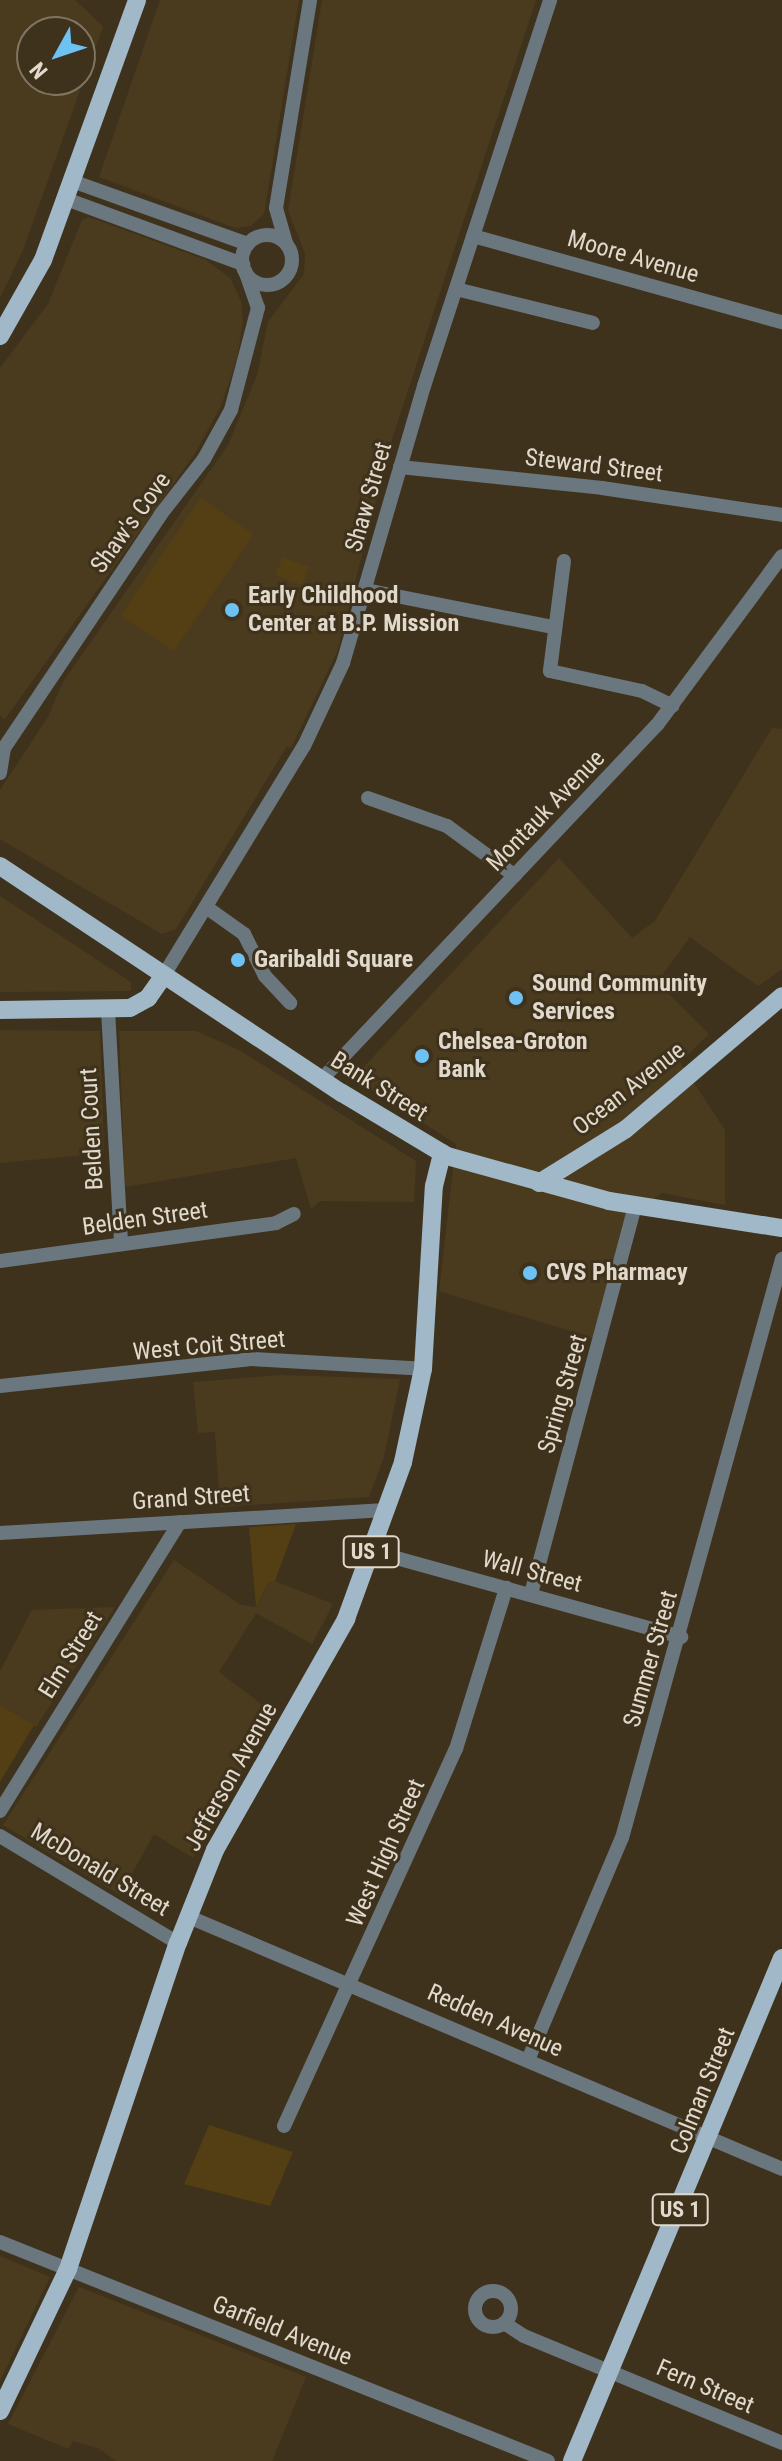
<!DOCTYPE html>
<html>
<head>
<meta charset="utf-8">
<style>
  body { margin:0 }
  #map { position:relative; width:782px; height:2461px; overflow:hidden; background:#3f321c; font-family:"Roboto Condensed",sans-serif }
  div>[style] { position:absolute }
  [style*='--x'] { left:calc(var(--x)*1px); top:calc(var(--y)*1px); width:calc(var(--w)*1px); rotate:calc(var(--a)*1deg) }
  .built>* { inset:0; background:#4b3b1e }
  .green>* { inset:0; background:#543e13 }
  .minor>* { height:14px; margin:-7px; padding:0 7px; transform-origin:7px; border-radius:7px; background:#6b777e }
  .minor>.ring { margin:-7px; padding:0; box-sizing:content-box; background:none; border:14px solid #6b777e; border-radius:50% }
  .major>* { height:18px; margin:-9px; padding:0 9px; transform-origin:9px; border-radius:9px; background:#a0b8c7 }
  .dots>* { width:22px; height:22px; translate:-50% -50%; box-sizing:border-box; border:4px solid #3f321c; border-radius:50% }
  span { translate:-50% -50%; white-space:nowrap; text-align:center; line-height:1.15; -webkit-text-stroke:6px #3f321c; paint-order:stroke }
  .shield-label span { padding:2px 6px; background:#3f321c; border:2px solid; border-radius:6px; -webkit-text-stroke-width:0 }
  .shield-label { font-size:22px; color:#e1d9cc; font-weight:700 }
  .street-label { font-size:24px; color:#e1d9cc }
  .poi-label { font-size:24px; color:#e1d9cc; font-weight:700 }
  .left { translate:0 -50%; text-align:left }
  .north { position:absolute; left:16px; top:16px; width:80px; height:80px; box-sizing:border-box; background:#3f321c; border:2px solid #807562; border-radius:50%; rotate:230deg; font-size:22px; font-weight:700; line-height:32px; text-align:center; color:#e1d9cc }
  .north::after { content:''; display:block; margin:auto; width:28px; height:36px; background:#6dc2f3; clip-path:polygon(50% 0,100% 100%,50% 72%,0 100%) }
</style>
</head>
<body>
<div id="map">
  <div class="built">
    <i style="clip-path:polygon(evenodd,0 0,75px 0,103px 26px,23px 250px,0 298px,0 0,32px 32px,80px 32px,80px 80px,32px 80px,32px 32px)"></i>
    <i style="clip-path:polygon(160px 0,299px 0,264px 214px,251px 226px,235px 228px,99px 177px)"></i>
    <i style="clip-path:polygon(322px 0,536px 0,392px 439px,337px 652px,291px 748px,287px 746px,176px 929px,162px 934px,0 839px,0 790px,48px 717px,63px 682px,228px 445px,257px 375px,268px 322px,304px 274px,305px 253px,288px 211px)"></i>
    <i style="clip-path:polygon(89px 217px,206px 260px,230px 278px,241px 301px,243px 321px,237px 358px,221px 406px,194px 455px,5px 719px,0 716px,0 368px,48px 304px,82px 220px)"></i>
    <i style="clip-path:polygon(772px 728px,782px 729px,782px 969px,758px 986px,690px 937px,657px 982px,709px 1034px,680px 1062px,725px 1130px,725px 1205px,662px 1193px,623px 1222px,593px 1338px,439px 1291px,456px 1144px,372px 1090px,361px 1070px,559px 858px,632px 938px,655px 921px)"></i>
    <i style="clip-path:polygon(0 896px,131px 982px,131px 991px,0 992px)"></i>
    <i style="clip-path:polygon(0 1030px,100px 1031px,104px 1153px,0 1163px)"></i>
    <i style="clip-path:polygon(119px 1031px,196px 1031px,239px 1050px,416px 1161px,414px 1202px,320px 1201px,311px 1209px,296px 1158px,125px 1187px)"></i>
    <i style="clip-path:polygon(281px 1375px,400px 1379px,384px 1457px,369px 1497px,220px 1507px,215px 1432px,198px 1433px,193px 1382px)"></i>
    <i style="clip-path:polygon(174px 1560px,241px 1605px,256px 1607px,269px 1582px,275px 1581px,333px 1604px,312px 1644px,256px 1613px,219px 1672px,273px 1713px,193px 1858px,154px 1834px,120px 1895px,3px 1825px)"></i>
    <i style="clip-path:polygon(115px 1607px,36px 1727px,0 1705px,0 1671px,32px 1610px)"></i>
    <i style="clip-path:polygon(0 2256px,50px 2277px,0 2381px)"></i>
    <i style="clip-path:polygon(79px 2287px,306px 2377px,272px 2461px,116px 2461px,100px 2449px,73px 2441px,69px 2449px,8px 2424px)"></i>
  </div>
  <div class="green">
    <i style="clip-path:polygon(201px 498px,253px 534px,174px 651px,121px 615px)"></i>
    <i style="clip-path:polygon(283px 557px,309px 567px,302px 585px,275px 575px)"></i>
    <i style="clip-path:polygon(296px 1524px,275px 1581px,268px 1583px,256px 1607px,249px 1527px)"></i>
    <i style="clip-path:polygon(0 1705px,34px 1725px,0 1782px)"></i>
    <i style="clip-path:polygon(209px 2125px,293px 2152px,270px 2206px,184px 2184px)"></i>
  </div>
  <div class="minor">
    <i style="--x:72;--y:181;--w:187;--a:19.7"></i>
    <i style="--x:66;--y:199;--w:189;--a:20.2"></i>
    <i class="ring" style="left:242px;top:235px;width:36px;height:36px"></i>
    <i style="--x:473;--y:236;--w:321;--a:15.6"></i>
    <i style="--x:286;--y:243;--w:36;--a:-106"></i>
    <i style="--x:276;--y:208;--w:211;--a:-80.7"></i>
    <i style="--x:456;--y:289;--w:141;--a:13.9"></i>
    <i style="--x:400;--y:467;--w:203;--a:5.9"></i>
    <i style="--x:602;--y:488;--w:182;--a:8.5"></i>
    <i style="--x:564;--y:561;--w:111;--a:97.3"></i>
    <i style="--x:550;--y:671;--w:94;--a:12.3"></i>
    <i style="--x:642;--y:691;--w:34;--a:26"></i>
    <i style="--x:366;--y:590;--w:191;--a:11.2"></i>
    <i style="--x:0;--y:773;--w:25;--a:-81"></i>
    <i style="--x:4;--y:748;--w:282;--a:-56.1"></i>
    <i style="--x:161;--y:514;--w:70;--a:-52"></i>
    <i style="--x:204;--y:459;--w:56;--a:-61.1"></i>
    <i style="--x:231;--y:410;--w:106;--a:-75.2"></i>
    <i style="--x:258;--y:308;--w:39;--a:-109"></i>
    <i style="--x:368;--y:798;--w:84;--a:19.5"></i>
    <i style="--x:447;--y:826;--w:84;--a:36.3"></i>
    <i style="--x:206;--y:907;--w:47;--a:35.4"></i>
    <i style="--x:244;--y:934;--w:47;--a:63.4"></i>
    <i style="--x:265;--y:976;--w:37;--a:47"></i>
    <i style="--x:164;--y:975;--w:268;--a:-58.6"></i>
    <i style="--x:304;--y:746;--w:92;--a:-64.8"></i>
    <i style="--x:343;--y:663;--w:289;--a:-73.7"></i>
    <i style="--x:424;--y:386;--w:406;--a:-71.9"></i>
    <i style="--x:108;--y:1010;--w:234;--a:86.8"></i>
    <i style="--x:322;--y:1079;--w:487;--a:-46.6"></i>
    <i style="--x:657;--y:725;--w:210;--a:-53.5"></i>
    <i style="--x:0;--y:1261;--w:279;--a:-7.8"></i>
    <i style="--x:276;--y:1223;--w:20;--a:-27"></i>
    <i style="--x:0;--y:1386;--w:253;--a:-6.1"></i>
    <i style="--x:252;--y:1359;--w:171;--a:3.3"></i>
    <i style="--x:0;--y:1533;--w:386;--a:-3.4"></i>
    <i style="--x:371;--y:1551;--w:322;--a:15.5"></i>
    <i style="--x:531;--y:1594;--w:403;--a:-75"></i>
    <i style="--x:0;--y:1811;--w:340;--a:-58.1"></i>
    <i style="--x:0;--y:1836;--w:208;--a:31"></i>
    <i style="--x:189;--y:1917;--w:644;--a:23.02"></i>
    <i style="--x:528;--y:2060;--w:241;--a:-67.1"></i>
    <i style="--x:622;--y:1838;--w:601;--a:-74.55"></i>
    <i style="--x:284;--y:2126;--w:414;--a:-65.5"></i>
    <i style="--x:456;--y:1749;--w:169;--a:-72.7"></i>
    <i style="--x:0;--y:2242;--w:590;--a:21.78"></i>
    <i class="ring" style="left:475px;top:2291px;width:22px;height:22px"></i>
    <i style="--x:504;--y:2323;--w:24;--a:33"></i>
    <i style="--x:524;--y:2336;--w:279;--a:22.5"></i>
  </div>
  <div class="major">
    <i style="--x:0;--y:336;--w:87;--a:-60.5"></i>
    <i style="--x:43;--y:260;--w:276;--a:-70.1"></i>
    <i style="--x:0;--y:866;--w:410;--a:33.6"></i>
    <i style="--x:342;--y:1093;--w:122;--a:31"></i>
    <i style="--x:447;--y:1156;--w:168;--a:15.5"></i>
    <i style="--x:609;--y:1201;--w:175;--a:8.9"></i>
    <i style="--x:0;--y:1010;--w:130;--a:-0.9"></i>
    <i style="--x:130;--y:1008;--w:21;--a:-29"></i>
    <i style="--x:148;--y:998;--w:28;--a:-55"></i>
    <i style="--x:539;--y:1183;--w:102;--a:-31.8"></i>
    <i style="--x:626;--y:1129;--w:205;--a:-40.4"></i>
    <i style="--x:0;--y:2411;--w:157;--a:-64.4"></i>
    <i style="--x:68;--y:2269;--w:344;--a:-71.4"></i>
    <i style="--x:178;--y:1943;--w:100;--a:-68.3"></i>
    <i style="--x:215;--y:1850;--w:266;--a:-60.4"></i>
    <i style="--x:346;--y:1619;--w:167;--a:-70"></i>
    <i style="--x:403;--y:1462;--w:95;--a:-77.9"></i>
    <i style="--x:423;--y:1369;--w:183;--a:-86.6"></i>
    <i style="--x:434;--y:1186;--w:34;--a:-76"></i>
    <i style="--x:572;--y:2461;--w:545;--a:-67.34"></i>
  </div>
  <div class="dots">
    <i style="left:232px;top:610px;background:#6dc2f3"></i>
    <i style="left:238px;top:960px;background:#6dc2f3"></i>
    <i style="left:516px;top:998px;background:#6dc2f3"></i>
    <i style="left:422px;top:1056px;background:#6dc2f3"></i>
    <i style="left:530px;top:1273px;background:#6dc2f3"></i>
  </div>
  <div class="shield-label">
    <span style="left:371px;top:1552px">US 1</span>
    <span style="left:680px;top:2210px">US 1</span>
  </div>
  <div class="street-label">
    <span style="left:633px;top:257px;rotate:16deg">Moore Avenue</span>
    <span style="left:594px;top:466px;rotate:7deg">Steward Street</span>
    <span style="left:369px;top:497px;rotate:-74deg">Shaw Street</span>
    <span style="left:131px;top:523px;rotate:-54deg">Shaw's Cove</span>
    <span style="left:546px;top:811px;rotate:-46deg">Montauk Avenue</span>
    <span style="left:379px;top:1087px;rotate:32deg">Bank Street</span>
    <span style="left:629px;top:1089px;rotate:-38deg">Ocean Avenue</span>
    <span style="left:92px;top:1129px;rotate:-93deg">Belden Court</span>
    <span style="left:145px;top:1219px;rotate:-8deg">Belden Street</span>
    <span style="left:209px;top:1346px;rotate:-5deg">West Coit Street</span>
    <span style="left:563px;top:1394px;rotate:-74deg">Spring Street</span>
    <span style="left:191px;top:1498px;rotate:-4deg">Grand Street</span>
    <span style="left:532px;top:1572px;rotate:15deg">Wall Street</span>
    <span style="left:71px;top:1655px;rotate:-58deg">Elm Street</span>
    <span style="left:651px;top:1659px;rotate:-74deg">Summer Street</span>
    <span style="left:231px;top:1777px;rotate:-61deg">Jefferson Avenue</span>
    <span style="left:386px;top:1853px;rotate:-66deg">West High Street</span>
    <span style="left:100px;top:1870px;rotate:31deg">McDonald Street</span>
    <span style="left:495px;top:2021px;rotate:24deg">Redden Avenue</span>
    <span style="left:703px;top:2091px;rotate:-68deg">Colman Street</span>
    <span style="left:282px;top:2331px;rotate:22deg">Garfield Avenue</span>
    <span style="left:705px;top:2387px;rotate:23deg">Fern Street</span>
  </div>
  <div class="poi-label">
    <span class="left" style="left:248px;top:610px">Early Childhood<br>Center at B.P. Mission</span>
    <span class="left" style="left:254px;top:960px">Garibaldi Square</span>
    <span class="left" style="left:532px;top:998px">Sound Community<br>Services</span>
    <span class="left" style="left:438px;top:1056px">Chelsea-Groton<br>Bank</span>
    <span class="left" style="left:546px;top:1273px">CVS Pharmacy</span>
  </div>
  <div class="north">N</div>
</div>
</body>
</html>
